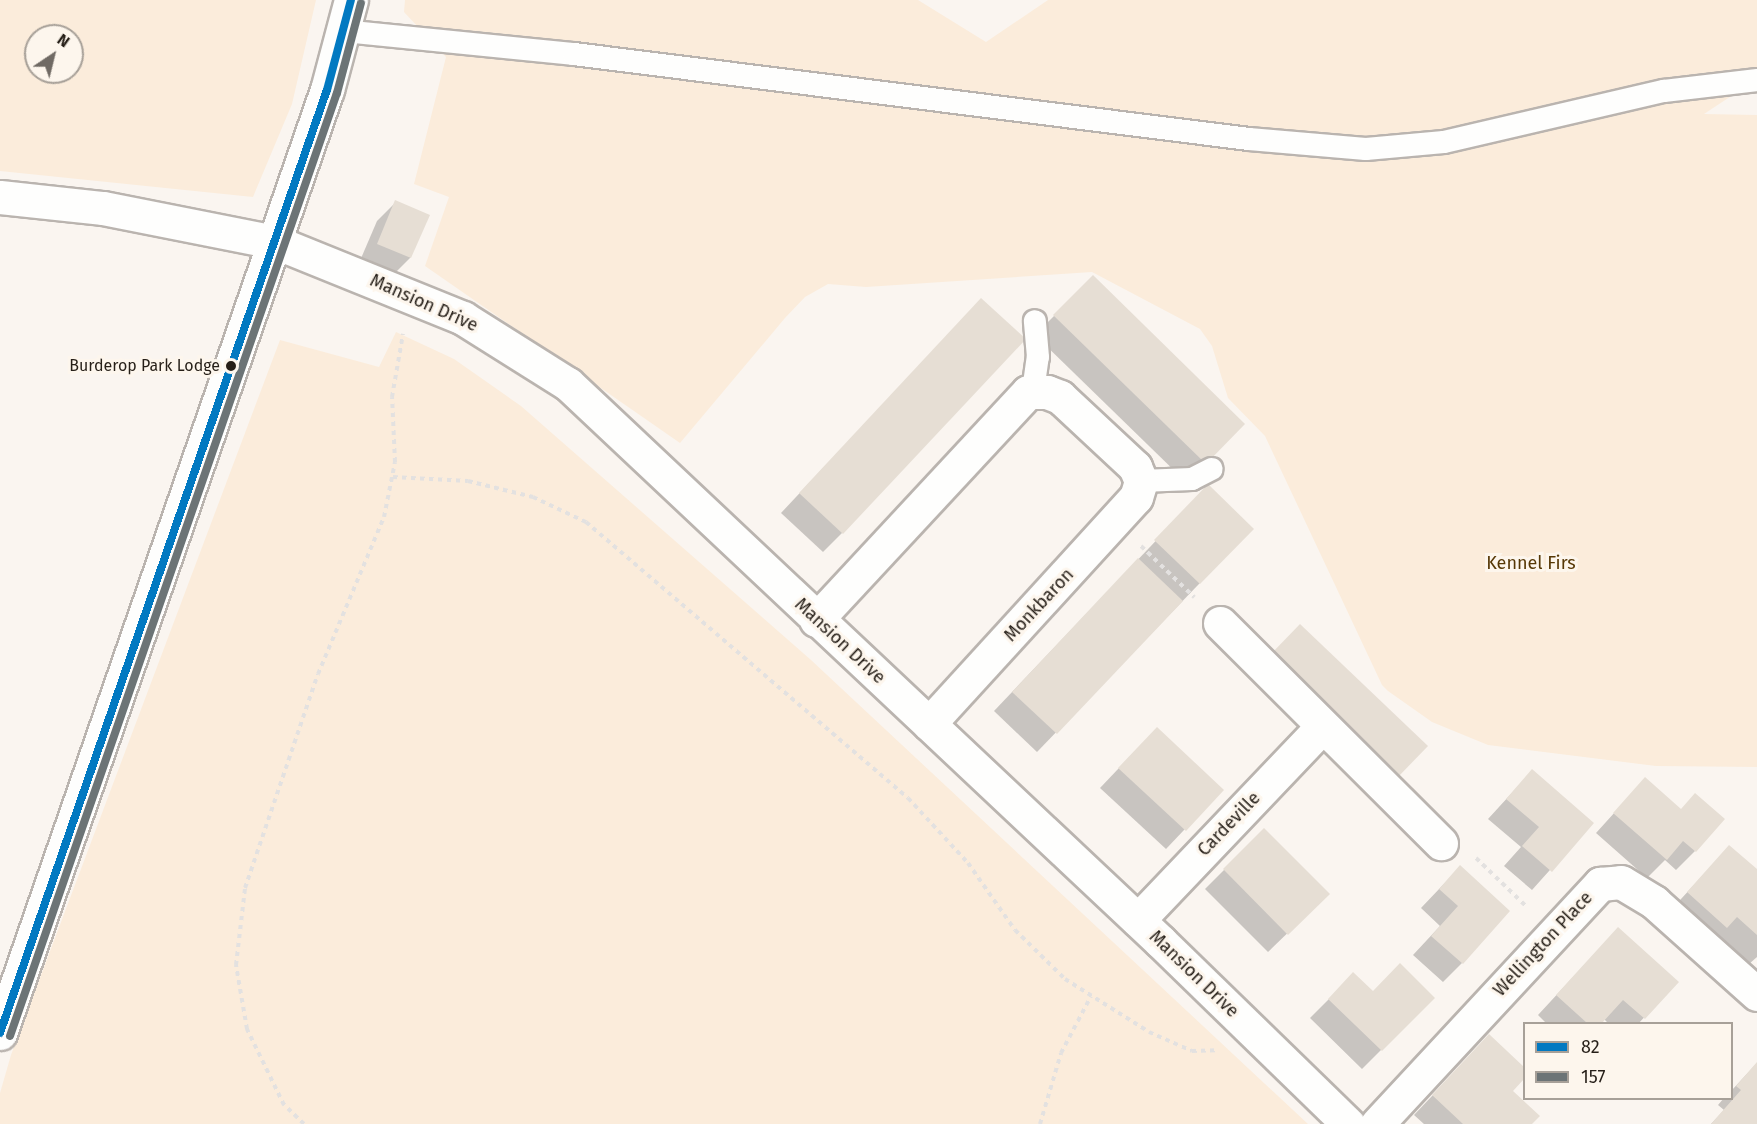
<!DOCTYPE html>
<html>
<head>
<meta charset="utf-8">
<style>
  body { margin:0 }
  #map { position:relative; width:1757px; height:1124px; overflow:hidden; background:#faf5f0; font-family:"Fira Sans",sans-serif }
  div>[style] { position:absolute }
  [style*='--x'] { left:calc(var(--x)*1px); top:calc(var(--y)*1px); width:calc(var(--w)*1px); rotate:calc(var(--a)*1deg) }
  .green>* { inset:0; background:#fbecdb }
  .shadow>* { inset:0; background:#0003 }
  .building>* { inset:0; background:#e6ded4 }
  .path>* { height:4px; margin-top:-2px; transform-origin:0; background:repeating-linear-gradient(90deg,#e3e1e0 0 4.5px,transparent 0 9px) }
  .roads { filter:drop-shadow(2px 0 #bab4af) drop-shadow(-2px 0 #bab4af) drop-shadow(0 2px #bab4af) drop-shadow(0 -2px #bab4af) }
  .service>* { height:22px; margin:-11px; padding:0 11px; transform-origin:11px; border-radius:11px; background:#fefefd }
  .minor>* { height:33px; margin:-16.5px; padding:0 16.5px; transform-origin:16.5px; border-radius:16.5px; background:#fefefd }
  .secondary>* { height:33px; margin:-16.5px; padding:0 16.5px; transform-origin:16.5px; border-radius:16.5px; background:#fefefd }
  .bus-1>* { height:8px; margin:-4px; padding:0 4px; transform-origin:4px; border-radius:4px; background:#0279c1 }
  .bus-2>* { height:8px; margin:-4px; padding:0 4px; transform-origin:4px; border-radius:4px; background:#6c7476 }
  .dots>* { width:16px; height:16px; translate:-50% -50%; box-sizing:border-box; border:3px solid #fdf6ed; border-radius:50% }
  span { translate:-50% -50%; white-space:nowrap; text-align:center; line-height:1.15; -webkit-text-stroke:6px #fdf6ed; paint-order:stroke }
  .bus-label { font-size:16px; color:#261f18 }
  .right { translate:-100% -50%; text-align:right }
  .street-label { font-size:18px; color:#261f18 }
  .park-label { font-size:18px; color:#573806 }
  .legend { position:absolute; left:1523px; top:1022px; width:210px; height:78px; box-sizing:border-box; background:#fdf6ed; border:2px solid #a7a098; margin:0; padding:8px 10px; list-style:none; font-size:18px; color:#261f18 }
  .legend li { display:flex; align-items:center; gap:12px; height:30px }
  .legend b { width:30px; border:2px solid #a7a098 }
  .north { position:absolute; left:24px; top:24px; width:60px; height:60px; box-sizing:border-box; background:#fdf6ed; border:2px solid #a7a098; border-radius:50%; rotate:35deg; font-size:16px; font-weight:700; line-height:24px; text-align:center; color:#261f18 }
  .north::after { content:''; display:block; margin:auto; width:21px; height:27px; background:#706a64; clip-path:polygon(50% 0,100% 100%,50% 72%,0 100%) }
</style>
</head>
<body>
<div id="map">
  <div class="green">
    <i style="clip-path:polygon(evenodd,0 0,316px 0,292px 104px,253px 197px,0 171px,0 0,36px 36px,72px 36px,72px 72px,36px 72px,36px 36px)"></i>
    <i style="clip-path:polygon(405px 0,918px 0,986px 42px,1048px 0,1757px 0,1757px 79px,1704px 114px,1757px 115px,1757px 767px,1656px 766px,1488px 745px,1432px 722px,1388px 691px,1382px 685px,1265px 436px,1228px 398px,1212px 346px,1200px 329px,1092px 272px,866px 287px,828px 284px,805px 297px,785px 318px,680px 443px,425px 266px,449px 197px,414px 184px,446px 57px,404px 12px)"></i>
    <i style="clip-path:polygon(396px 332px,454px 359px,521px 406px,811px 660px,1308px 1124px,0 1124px,0 1093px,11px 1055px,280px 340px,379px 367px)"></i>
  </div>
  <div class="shadow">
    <i style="clip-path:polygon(396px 202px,428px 216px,410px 258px,391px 277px,359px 263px,377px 221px)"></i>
    <i style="clip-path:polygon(1093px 277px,1243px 424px,1186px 482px,1035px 335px)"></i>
    <i style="clip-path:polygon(963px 319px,842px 533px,823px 552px,781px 513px)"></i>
    <i style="clip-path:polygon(1208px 486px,1252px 529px,1037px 752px,994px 711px)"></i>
    <i style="clip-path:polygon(1138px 748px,1222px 790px,1166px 849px,1100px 788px)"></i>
    <i style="clip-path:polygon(1532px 771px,1592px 823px,1532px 890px,1504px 866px,1521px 847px,1488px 819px)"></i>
    <i style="clip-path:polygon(1645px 779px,1680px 810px,1695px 851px,1676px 870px,1665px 860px,1647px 878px,1596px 833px)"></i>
    <i style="clip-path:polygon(1264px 830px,1328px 894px,1268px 952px,1205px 889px)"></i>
    <i style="clip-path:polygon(1729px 847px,1757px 871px,1757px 957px,1749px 964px,1717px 936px,1707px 946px,1669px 912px)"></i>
    <i style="clip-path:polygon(1460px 867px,1462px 963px,1443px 982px,1413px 955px,1440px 926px,1421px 908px)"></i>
    <i style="clip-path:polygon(1600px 948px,1677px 982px,1638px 1024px,1609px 1024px,1604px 1019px,1600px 1024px,1547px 1024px,1538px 1015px)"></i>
    <i style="clip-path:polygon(1354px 974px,1373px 993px,1433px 998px,1362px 1069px,1310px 1018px)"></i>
    <i style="clip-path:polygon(1489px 1036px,1524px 1069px,1524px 1077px,1511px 1091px,1530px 1124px,1424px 1124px,1414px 1115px)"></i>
    <i style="clip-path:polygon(1757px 1063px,1757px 1124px,1711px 1124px,1724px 1110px,1718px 1105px,1724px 1098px,1732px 1098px,1732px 1090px)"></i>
  </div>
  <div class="building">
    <i style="clip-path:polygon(395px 200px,430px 215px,411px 258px,377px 244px)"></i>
    <i style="clip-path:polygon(1093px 275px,1245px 424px,1206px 464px,1053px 315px)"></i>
    <i style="clip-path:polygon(981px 298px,1026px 339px,843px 534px,799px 493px)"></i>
    <i style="clip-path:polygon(1208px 484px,1254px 529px,1200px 584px,1154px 540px)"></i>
    <i style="clip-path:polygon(1138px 558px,1183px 601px,1057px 734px,1012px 692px)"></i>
    <i style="clip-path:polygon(1300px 624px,1428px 746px,1398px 777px,1270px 655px)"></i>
    <i style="clip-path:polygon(1157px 727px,1224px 790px,1186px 831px,1118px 768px)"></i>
    <i style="clip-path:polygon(1532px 769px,1594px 823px,1552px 872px,1522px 846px,1539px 827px,1506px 799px)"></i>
    <i style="clip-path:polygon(1645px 777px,1681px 809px,1695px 793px,1725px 819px,1696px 852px,1683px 841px,1667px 860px,1613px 813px)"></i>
    <i style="clip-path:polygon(1264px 828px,1330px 894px,1288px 935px,1223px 869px)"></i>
    <i style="clip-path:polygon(1729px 845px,1757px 869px,1757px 935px,1737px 917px,1727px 928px,1687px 892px)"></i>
    <i style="clip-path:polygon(1460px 865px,1510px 911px,1463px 964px,1431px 936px,1458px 906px,1439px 889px)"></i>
    <i style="clip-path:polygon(1618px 927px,1679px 982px,1645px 1019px,1623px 1000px,1602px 1023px,1587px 1023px,1556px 995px)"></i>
    <i style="clip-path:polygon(1400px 963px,1435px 998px,1382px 1051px,1328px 999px,1353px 972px,1373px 991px)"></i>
    <i style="clip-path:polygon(1489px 1034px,1524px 1067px,1524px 1079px,1513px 1091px,1540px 1116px,1532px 1124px,1463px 1124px,1432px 1095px)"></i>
    <i style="clip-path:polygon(1757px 1062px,1757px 1124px,1711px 1124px,1741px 1090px,1736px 1086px)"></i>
  </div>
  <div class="path">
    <i style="--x:393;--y:477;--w:75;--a:3.1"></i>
    <i style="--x:468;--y:481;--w:67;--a:13.8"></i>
    <i style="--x:533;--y:497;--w:59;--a:25.3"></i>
    <i style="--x:586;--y:522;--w:424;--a:40.6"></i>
    <i style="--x:908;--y:798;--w:88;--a:47.3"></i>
    <i style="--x:968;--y:863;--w:82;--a:55"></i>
    <i style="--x:1015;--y:930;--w:70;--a:44.4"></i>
    <i style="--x:1065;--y:979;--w:99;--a:32.2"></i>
    <i style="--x:1149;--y:1032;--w:47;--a:23.8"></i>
    <i style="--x:1192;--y:1051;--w:25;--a:-2"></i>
    <i style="--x:1141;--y:546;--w:74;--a:43.9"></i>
    <i style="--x:1476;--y:858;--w:71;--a:43.9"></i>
    <i style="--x:304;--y:1124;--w:28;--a:-136"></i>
    <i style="--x:284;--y:1105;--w:85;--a:-116"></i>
    <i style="--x:247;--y:1029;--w:65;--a:-99.8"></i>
    <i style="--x:236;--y:965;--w:78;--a:-83.3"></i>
    <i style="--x:245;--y:888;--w:226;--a:-71.2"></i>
    <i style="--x:318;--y:674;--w:170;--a:-67.2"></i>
    <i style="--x:384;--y:517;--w:56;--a:-78.7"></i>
    <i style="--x:395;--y:462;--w:65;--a:-92.6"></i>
    <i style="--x:392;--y:397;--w:64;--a:-80.1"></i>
    <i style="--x:1040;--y:1124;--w:74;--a:-73.5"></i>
    <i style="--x:1061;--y:1053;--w:64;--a:-62.2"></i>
  </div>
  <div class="roads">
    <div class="service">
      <i style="--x:343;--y:31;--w:232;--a:5.7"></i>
      <i style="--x:574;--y:54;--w:680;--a:7.18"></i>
      <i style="--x:1249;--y:139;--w:117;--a:4.9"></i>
      <i style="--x:1366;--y:149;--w:78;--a:-5.1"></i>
      <i style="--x:1444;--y:142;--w:226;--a:-13.1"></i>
      <i style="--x:1664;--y:91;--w:94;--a:-6.7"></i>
      <i style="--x:1033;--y:391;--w:34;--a:-82"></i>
      <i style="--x:1038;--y:357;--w:36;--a:-95"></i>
      <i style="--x:1141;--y:481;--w:51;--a:-2.2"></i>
      <i style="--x:1192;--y:479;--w:22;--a:-27"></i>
    </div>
    <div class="minor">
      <i style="--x:0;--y:197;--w:104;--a:6.1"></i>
      <i style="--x:103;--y:208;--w:175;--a:11.2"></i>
      <i style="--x:275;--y:242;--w:203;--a:22"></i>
      <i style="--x:463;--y:318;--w:124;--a:32.2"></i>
      <i style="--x:568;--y:384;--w:814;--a:43.26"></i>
      <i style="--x:1161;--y:942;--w:261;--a:44.2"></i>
      <i style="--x:816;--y:620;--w:311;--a:-47.1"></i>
      <i style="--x:1028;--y:392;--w:19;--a:0"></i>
      <i style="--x:1047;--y:392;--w:14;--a:21"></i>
      <i style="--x:1060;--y:397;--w:103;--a:43"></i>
      <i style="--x:1135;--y:467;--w:15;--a:67"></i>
      <i style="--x:1141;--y:481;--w:17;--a:107"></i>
      <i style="--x:1136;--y:497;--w:307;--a:132.4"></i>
      <i style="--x:1220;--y:623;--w:312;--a:44.9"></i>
      <i style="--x:1138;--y:920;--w:265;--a:-46.4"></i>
      <i style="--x:1377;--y:1124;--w:328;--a:-47.1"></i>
      <i style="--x:1600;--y:884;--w:21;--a:-5"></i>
      <i style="--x:1621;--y:882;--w:39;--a:31"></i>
      <i style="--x:1654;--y:902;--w:138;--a:41.8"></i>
    </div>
    <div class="secondary">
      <i style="--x:0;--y:1033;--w:998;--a:-70.88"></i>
      <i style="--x:327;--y:90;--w:93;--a:-75.1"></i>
    </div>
  </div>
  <div class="bus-1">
    <i style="--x:0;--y:1033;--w:998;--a:-70.88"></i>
    <i style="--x:327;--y:90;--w:93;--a:-75.1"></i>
  </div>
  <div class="bus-2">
    <i style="--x:10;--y:1036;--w:998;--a:-70.88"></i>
    <i style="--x:337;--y:93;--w:93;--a:-75.1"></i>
  </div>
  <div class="dots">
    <i style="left:231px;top:366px;background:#261f18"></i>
  </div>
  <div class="bus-label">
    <span class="right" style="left:220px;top:366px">Burderop Park Lodge</span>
  </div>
  <div class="street-label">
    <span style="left:424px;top:303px;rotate:24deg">Mansion Drive</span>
    <span style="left:1039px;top:605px;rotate:-47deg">Monkbaron</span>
    <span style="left:840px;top:641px;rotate:43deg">Mansion Drive</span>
    <span style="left:1229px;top:824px;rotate:-46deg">Cardeville</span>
    <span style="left:1543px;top:944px;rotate:-47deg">Wellington Place</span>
    <span style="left:1194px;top:974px;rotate:44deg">Mansion Drive</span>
  </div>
  <div class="park-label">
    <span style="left:1531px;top:563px">Kennel Firs</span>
  </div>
  <ul class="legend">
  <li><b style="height:8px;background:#0279c1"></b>82</li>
  <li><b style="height:8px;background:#6c7476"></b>157</li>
  </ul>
  <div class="north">N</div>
</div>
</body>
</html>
